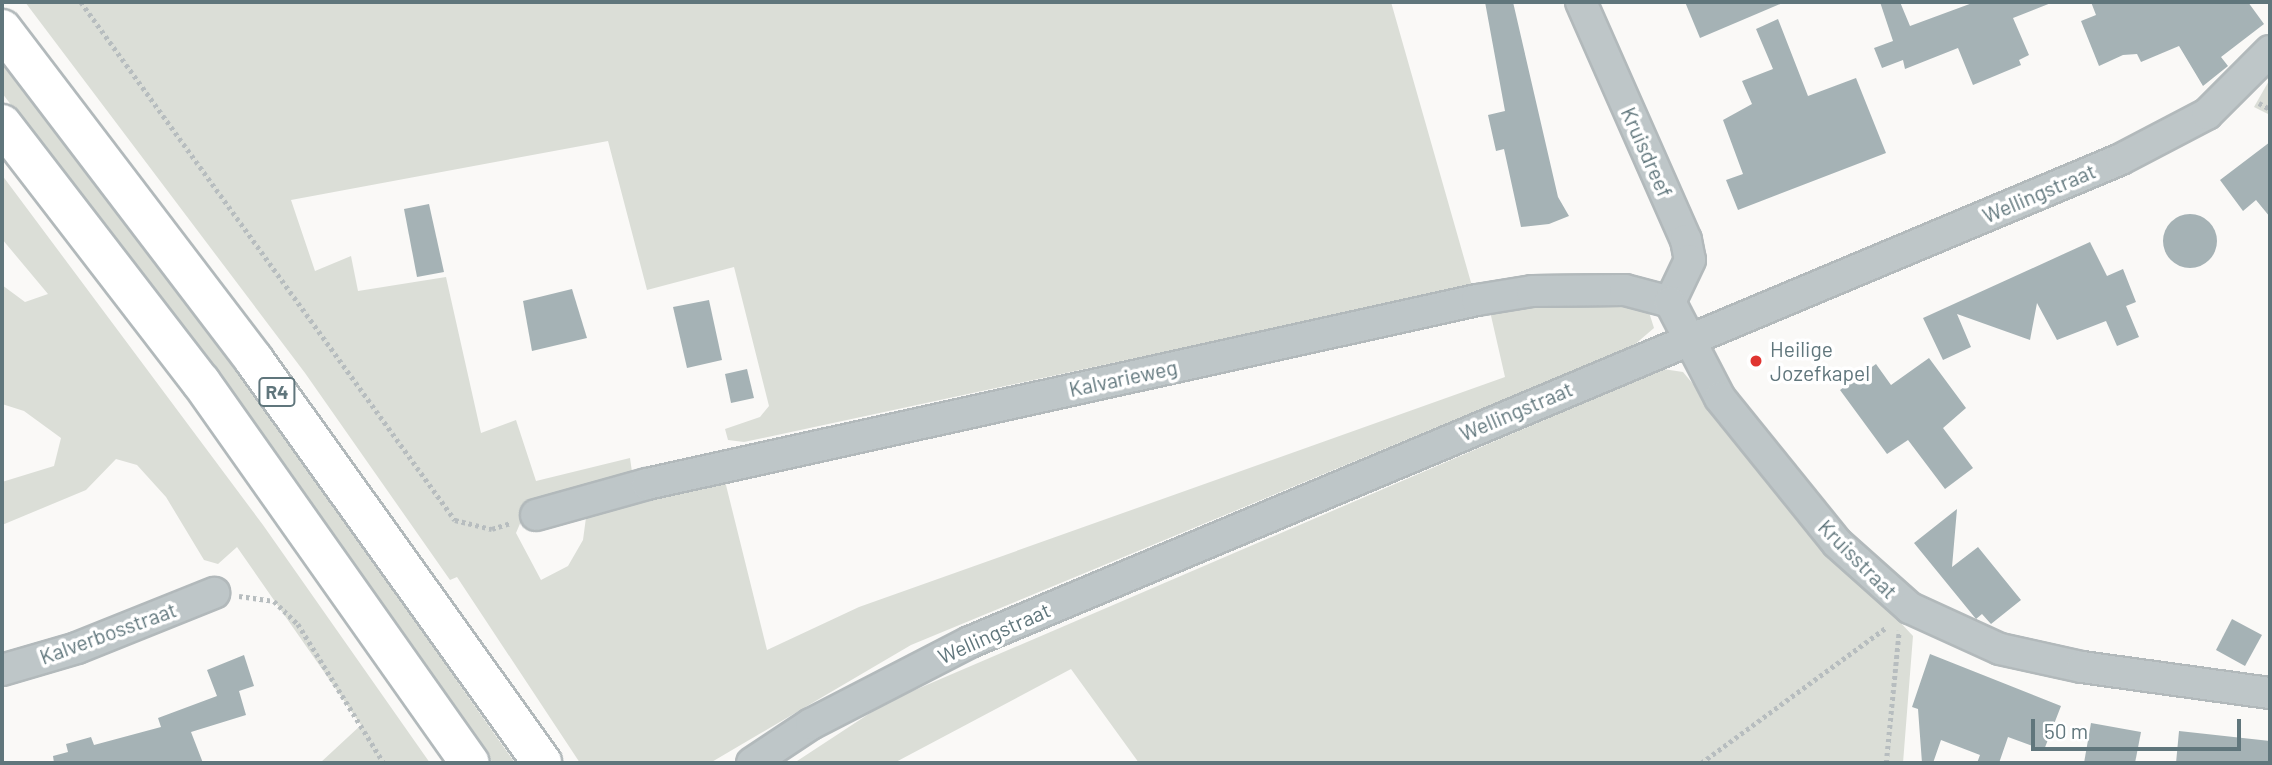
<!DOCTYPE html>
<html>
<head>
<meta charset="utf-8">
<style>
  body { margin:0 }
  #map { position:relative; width:2272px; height:765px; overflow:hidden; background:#faf9f7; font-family:Barlow,sans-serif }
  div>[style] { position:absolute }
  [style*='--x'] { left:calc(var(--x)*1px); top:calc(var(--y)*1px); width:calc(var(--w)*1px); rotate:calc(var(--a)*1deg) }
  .green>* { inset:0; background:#dbded7 }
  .building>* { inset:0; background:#a5b2b5 }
  .round { border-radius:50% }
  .path>* { height:4.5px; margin-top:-2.25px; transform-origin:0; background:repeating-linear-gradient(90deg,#b7bdbf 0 3.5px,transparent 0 7px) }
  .roads { filter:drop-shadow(2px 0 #b2b9bb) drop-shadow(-2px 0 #b2b9bb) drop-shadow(0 2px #b2b9bb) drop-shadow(0 -2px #b2b9bb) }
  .minor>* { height:30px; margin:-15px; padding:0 15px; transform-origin:15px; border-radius:15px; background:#bec6c8 }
  .highway>* { height:38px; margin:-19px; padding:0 19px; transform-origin:19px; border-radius:19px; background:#fff }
  .dots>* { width:19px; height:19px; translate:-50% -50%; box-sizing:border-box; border:4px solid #fff; border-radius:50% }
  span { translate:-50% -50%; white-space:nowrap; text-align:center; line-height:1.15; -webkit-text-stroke:7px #fff; paint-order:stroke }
  .shield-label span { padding:2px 5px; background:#fff; border:2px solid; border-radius:5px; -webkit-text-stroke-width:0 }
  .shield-label { font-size:19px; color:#60767c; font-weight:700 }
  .street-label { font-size:21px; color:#60767c }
  .poi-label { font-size:21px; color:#60767c }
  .left { translate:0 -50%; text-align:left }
  .frame { position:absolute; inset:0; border:4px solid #60767c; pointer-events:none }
  .scale { position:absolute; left:2031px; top:719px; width:210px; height:32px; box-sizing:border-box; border:4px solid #60767c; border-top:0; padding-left:9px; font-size:21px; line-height:24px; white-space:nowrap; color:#60767c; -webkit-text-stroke:5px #fff; paint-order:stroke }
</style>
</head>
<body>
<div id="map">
  <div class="green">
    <i style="clip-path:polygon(25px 2px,1391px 2px,1472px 286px,744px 442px,728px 440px,725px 429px,760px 417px,769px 406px,734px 267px,647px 290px,608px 141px,291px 200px,315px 271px,351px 256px,358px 291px,446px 277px,481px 433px,516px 420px,536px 481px,630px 458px,633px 479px,528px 505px,516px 533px,541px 580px,568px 566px,583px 540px,587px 510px,724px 477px,767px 650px,859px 607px,1505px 377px,1489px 307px,1582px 297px,1648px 309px,1654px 328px,1633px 346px,911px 645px,710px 763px,580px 763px,457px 577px,450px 580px,305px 373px)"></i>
    <i style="clip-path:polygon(2px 63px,263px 406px,515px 763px,493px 763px,238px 402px,2px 93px)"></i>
    <i style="clip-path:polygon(2270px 79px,2270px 115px,2254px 107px)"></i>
    <i style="clip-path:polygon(2px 175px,263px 525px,430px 763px,320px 763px,361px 725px,237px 547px,218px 564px,204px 560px,166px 497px,137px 465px,116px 459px,86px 490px,2px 525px,2px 482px,54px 466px,61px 438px,24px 411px,2px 404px,2px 285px,25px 302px,48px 294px,2px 239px)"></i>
    <i style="clip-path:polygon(1663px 369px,1683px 372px,1824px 541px,1913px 636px,1903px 763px,1139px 763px,1071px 669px,894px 763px,794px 763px,887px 702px)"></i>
  </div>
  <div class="building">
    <i style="clip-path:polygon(1485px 2px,1513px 2px,1558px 197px,1569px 216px,1549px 224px,1521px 227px,1504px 149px,1496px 151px,1488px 115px,1505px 111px)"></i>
    <i style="clip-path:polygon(1685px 2px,1785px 2px,1700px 38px)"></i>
    <i style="clip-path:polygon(1880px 2px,1900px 2px,1910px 26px,1975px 2px,2051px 3px,2013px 18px,2029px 55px,2019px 60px,2021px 65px,1973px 85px,1958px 48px,1905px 69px,1903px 60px,1882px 68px,1874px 48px,1893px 41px)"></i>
    <i style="clip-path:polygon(2091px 2px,2248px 2px,2264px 24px,2221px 57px,2228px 66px,2203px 86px,2179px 46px,2141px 62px,2137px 54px,2123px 55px,2099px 66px,2081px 21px,2096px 15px)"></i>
    <i style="clip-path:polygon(1778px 19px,1808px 96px,1856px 78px,1886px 153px,1738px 210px,1726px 180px,1743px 174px,1723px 120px,1752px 104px,1742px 81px,1773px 69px,1756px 29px)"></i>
    <i style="clip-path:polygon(2270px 142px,2270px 217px,2256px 200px,2243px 211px,2220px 180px)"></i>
    <i style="clip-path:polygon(429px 204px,444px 272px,417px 277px,404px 209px)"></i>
    <i class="round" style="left:2163px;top:214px;width:54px;height:54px"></i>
    <i style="clip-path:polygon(2090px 242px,2107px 276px,2123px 269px,2136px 302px,2126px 306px,2139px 337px,2117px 346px,2106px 321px,2057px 340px,2037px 303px,2030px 340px,1957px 314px,1971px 347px,1943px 360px,1923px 318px)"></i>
    <i style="clip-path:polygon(572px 289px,587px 338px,532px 351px,523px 301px)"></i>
    <i style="clip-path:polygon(709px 300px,722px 360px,687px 368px,673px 307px)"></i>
    <i style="clip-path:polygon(1929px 358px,1966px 408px,1943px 428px,1973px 468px,1945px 489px,1908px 440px,1887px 454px,1840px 390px,1876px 364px,1891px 385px)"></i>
    <i style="clip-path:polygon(747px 369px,754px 398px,731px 403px,725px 374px)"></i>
    <i style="clip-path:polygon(1957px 509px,1952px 567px,1978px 547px,2021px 600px,1991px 624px,1982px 614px,1976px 619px,1914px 543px)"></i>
    <i style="clip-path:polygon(2232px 619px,2262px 635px,2245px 666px,2216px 650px)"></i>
    <i style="clip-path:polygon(1930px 654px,2061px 706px,2044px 750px,2008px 737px,1999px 763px,1977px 763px,1980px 755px,1941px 740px,1933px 763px,1922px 763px,1918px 709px,1912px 707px)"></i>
    <i style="clip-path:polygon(244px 655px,254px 686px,239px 691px,246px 715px,191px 732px,203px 763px,54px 763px,53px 756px,68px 752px,66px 744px,91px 737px,94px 745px,161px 727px,158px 718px,217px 696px,207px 670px)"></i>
    <i style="clip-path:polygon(2091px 723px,2141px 732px,2135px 763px,2084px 763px)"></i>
    <i style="clip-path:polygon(2179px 731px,2270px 741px,2270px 763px,2176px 763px)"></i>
  </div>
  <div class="path">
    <i style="--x:81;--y:2;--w:639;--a:54.17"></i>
    <i style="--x:455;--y:520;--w:38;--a:14"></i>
    <i style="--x:492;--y:529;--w:19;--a:-18"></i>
    <i style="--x:2259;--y:103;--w:13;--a:29"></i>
    <i style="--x:239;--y:596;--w:35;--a:8"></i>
    <i style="--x:274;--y:601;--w:33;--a:44"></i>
    <i style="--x:298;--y:624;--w:163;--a:58.3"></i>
    <i style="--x:1701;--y:763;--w:230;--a:-36.2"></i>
    <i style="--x:1886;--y:763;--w:133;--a:-84.4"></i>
  </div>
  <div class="roads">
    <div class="minor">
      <i style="--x:1581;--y:2;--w:260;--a:66.2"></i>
      <i style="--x:1686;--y:240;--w:20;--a:79"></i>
      <i style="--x:1690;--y:260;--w:47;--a:115.5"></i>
      <i style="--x:536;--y:515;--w:115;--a:-15.6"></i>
      <i style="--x:647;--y:484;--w:850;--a:-12.5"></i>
      <i style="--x:1477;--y:300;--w:56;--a:-9.3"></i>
      <i style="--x:1532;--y:291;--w:93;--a:-0.6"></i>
      <i style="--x:1625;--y:290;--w:47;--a:14.9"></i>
      <i style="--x:1670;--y:302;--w:108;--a:62.5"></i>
      <i style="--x:1720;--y:398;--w:186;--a:51.1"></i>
      <i style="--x:1837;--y:543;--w:98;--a:41.7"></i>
      <i style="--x:1910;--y:608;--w:99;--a:24.5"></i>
      <i style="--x:2000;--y:649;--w:84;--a:12.4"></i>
      <i style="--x:2082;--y:667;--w:190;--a:7.9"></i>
      <i style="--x:2;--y:670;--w:78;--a:-16.3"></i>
      <i style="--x:77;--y:648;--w:148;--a:-21.9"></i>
      <i style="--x:752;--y:763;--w:71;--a:-33.5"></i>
      <i style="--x:811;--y:724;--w:179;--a:-27.3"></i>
      <i style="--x:970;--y:642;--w:1248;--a:-22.76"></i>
      <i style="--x:2121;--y:159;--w:97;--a:-27.6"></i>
      <i style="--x:2207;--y:114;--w:89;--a:-45"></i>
    </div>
    <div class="highway">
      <i style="--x:2;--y:29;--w:416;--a:52.7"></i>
      <i style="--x:254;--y:360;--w:495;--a:54.4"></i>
      <i style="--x:2;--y:124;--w:326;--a:52.4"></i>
      <i style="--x:201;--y:382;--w:466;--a:54.8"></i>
    </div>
  </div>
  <div class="dots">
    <i style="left:1756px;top:361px;background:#e03531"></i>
  </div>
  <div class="shield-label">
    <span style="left:277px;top:392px">R4</span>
  </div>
  <div class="street-label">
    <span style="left:1647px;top:152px;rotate:66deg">Kruisdreef</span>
    <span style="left:2039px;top:193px;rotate:-23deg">Wellingstraat</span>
    <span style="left:1123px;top:378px;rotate:-12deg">Kalvarieweg</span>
    <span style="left:1516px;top:411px;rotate:-23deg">Wellingstraat</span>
    <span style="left:1858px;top:559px;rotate:45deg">Kruisstraat</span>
    <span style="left:108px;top:633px;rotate:-20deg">Kalverbosstraat</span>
    <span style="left:994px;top:633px;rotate:-24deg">Wellingstraat</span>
  </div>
  <div class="poi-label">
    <span class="left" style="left:1770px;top:361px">Heilige<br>Jozefkapel</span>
  </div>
  <div class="frame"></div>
  <div class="scale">50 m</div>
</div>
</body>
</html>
